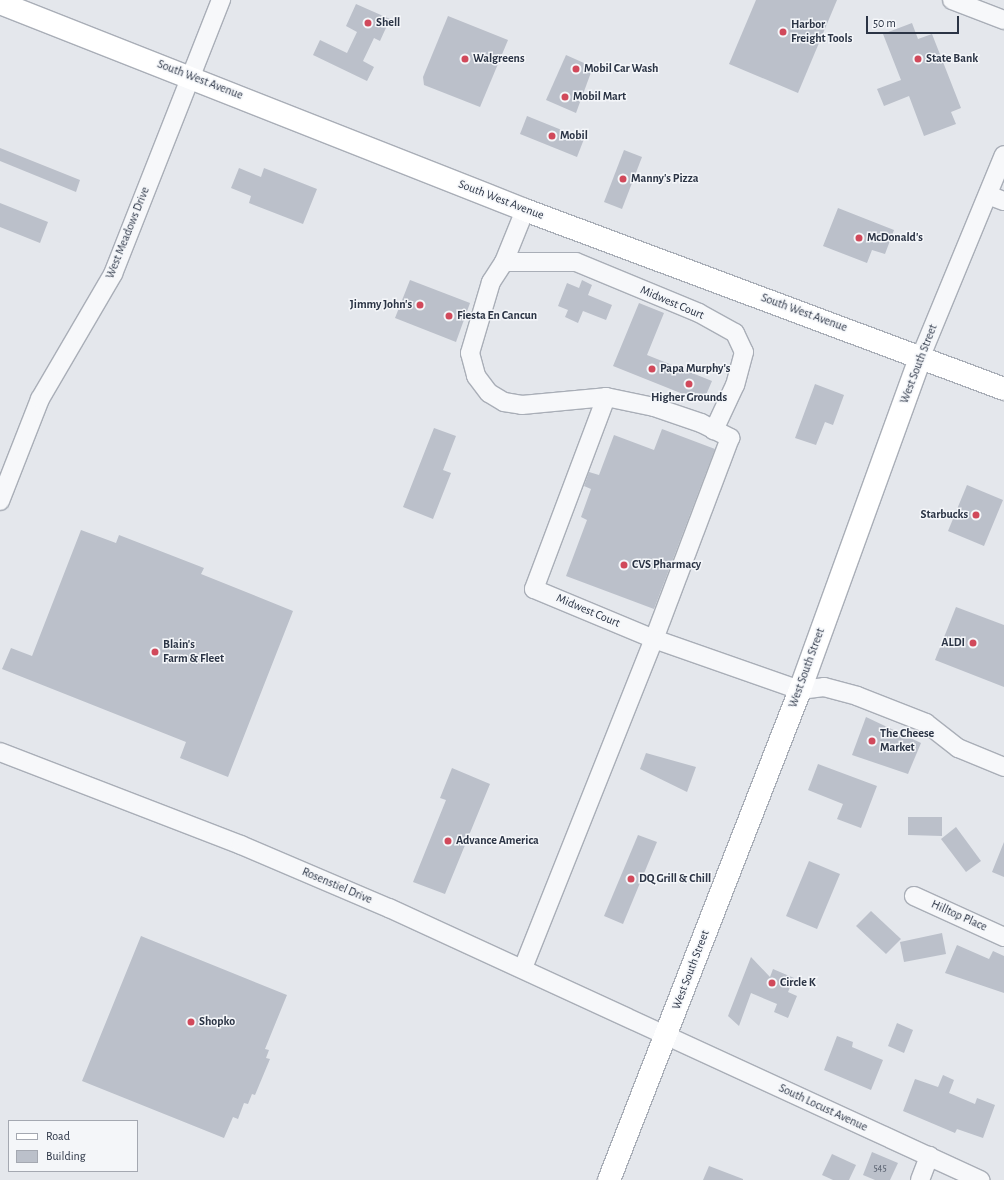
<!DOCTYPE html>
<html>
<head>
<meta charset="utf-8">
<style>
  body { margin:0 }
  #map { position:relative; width:1004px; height:1180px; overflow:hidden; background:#e4e7ec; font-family:"Alegreya Sans",sans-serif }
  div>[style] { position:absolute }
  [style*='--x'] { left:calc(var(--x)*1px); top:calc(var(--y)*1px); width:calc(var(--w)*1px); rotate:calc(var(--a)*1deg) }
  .building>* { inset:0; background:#bbc0ca }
  .roads { filter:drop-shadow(1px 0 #a9aeb7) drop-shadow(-1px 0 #a9aeb7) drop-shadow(0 1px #a9aeb7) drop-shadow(0 -1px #a9aeb7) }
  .minor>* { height:18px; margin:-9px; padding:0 9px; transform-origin:9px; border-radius:9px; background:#f7f8fa }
  .major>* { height:22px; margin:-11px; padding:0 11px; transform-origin:11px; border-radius:11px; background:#fff }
  .dots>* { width:11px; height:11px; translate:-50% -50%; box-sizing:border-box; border:2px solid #f4f6f9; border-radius:50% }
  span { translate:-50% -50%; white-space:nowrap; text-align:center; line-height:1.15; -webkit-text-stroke:3px #f4f6f9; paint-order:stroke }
  .number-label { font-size:10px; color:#4f5766 }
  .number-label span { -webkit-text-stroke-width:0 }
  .poi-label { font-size:12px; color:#2b3445; font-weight:700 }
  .left { translate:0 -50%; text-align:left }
  .right { translate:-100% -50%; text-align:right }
  .street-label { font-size:12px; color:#2b3445 }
  .legend { position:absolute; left:8px; top:1120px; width:130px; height:52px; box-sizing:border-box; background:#f4f6f9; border:1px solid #a4a8b1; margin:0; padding:5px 7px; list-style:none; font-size:12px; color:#2b3445 }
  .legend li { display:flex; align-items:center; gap:8px; height:20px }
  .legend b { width:20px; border:1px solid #a4a8b1 }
  .scale { position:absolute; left:866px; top:16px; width:93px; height:18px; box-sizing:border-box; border:2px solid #2b3445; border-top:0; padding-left:5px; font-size:12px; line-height:14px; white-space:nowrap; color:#2b3445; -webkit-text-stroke:3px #f4f6f9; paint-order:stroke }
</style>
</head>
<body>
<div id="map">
  <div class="building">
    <i style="clip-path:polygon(756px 0,837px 0,798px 93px,729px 64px)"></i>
    <i style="clip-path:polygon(356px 4px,390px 19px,380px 41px,374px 38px,363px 61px,374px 67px,367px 81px,313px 55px,320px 40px,347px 53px,357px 32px,346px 26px)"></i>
    <i style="clip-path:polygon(448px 16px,508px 40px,480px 107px,424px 85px,423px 77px)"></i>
    <i style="clip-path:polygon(912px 23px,918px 39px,932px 34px,961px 108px,951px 112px,956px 124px,924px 136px,909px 96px,884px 106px,877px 89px,901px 80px,883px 34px)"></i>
    <i style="clip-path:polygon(566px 55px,593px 67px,576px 113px,546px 100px)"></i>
    <i style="clip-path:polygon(527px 116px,584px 139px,577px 157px,520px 134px)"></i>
    <i style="clip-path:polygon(0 148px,80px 180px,76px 192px,0 161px)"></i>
    <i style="clip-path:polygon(624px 150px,642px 157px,622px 209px,604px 202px)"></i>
    <i style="clip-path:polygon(239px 168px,261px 177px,264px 168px,317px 189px,303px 224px,249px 203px,251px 196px,231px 188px)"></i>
    <i style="clip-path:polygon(0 203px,48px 222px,40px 243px,0 227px)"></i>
    <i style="clip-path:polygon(838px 208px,894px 230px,885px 254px,872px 250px,867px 263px,823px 246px)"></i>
    <i style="clip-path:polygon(410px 280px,470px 303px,456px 342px,395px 318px)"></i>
    <i style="clip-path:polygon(582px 280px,592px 285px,588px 295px,612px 305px,606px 320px,583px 311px,578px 323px,565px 317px,568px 310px,558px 306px,567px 283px,579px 288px)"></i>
    <i style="clip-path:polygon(639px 303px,664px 313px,647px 355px,712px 381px,703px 402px,613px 366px)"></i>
    <i style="clip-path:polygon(815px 384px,844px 395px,833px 425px,825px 422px,816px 445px,795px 438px)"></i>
    <i style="clip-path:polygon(434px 428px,456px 436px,443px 470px,451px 473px,433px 519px,403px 507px)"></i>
    <i style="clip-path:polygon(662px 429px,715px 449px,654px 609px,566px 576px,587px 520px,581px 517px,591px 489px,584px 486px,589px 472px,599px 475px,614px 435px,654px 450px)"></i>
    <i style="clip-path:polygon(967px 485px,1003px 500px,984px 546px,948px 531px)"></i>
    <i style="clip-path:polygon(81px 530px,116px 543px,119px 535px,204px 568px,201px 574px,293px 611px,228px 777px,180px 758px,186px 742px,2px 669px,11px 648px,32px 656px)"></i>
    <i style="clip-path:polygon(956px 607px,1004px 625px,1004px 687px,935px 660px)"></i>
    <i style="clip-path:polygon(866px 717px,921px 743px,908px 774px,852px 755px)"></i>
    <i style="clip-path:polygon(646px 753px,696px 767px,687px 792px,640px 769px)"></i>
    <i style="clip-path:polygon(818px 764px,877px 786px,861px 828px,837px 819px,843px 804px,808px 790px)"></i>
    <i style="clip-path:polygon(452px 768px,490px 784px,445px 894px,413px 882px,446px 800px,440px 798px)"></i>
    <i style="clip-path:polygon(908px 817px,942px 817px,942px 836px,908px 835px)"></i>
    <i style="clip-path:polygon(956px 827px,981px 861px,966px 872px,941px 839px)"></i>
    <i style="clip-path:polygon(638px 835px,657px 842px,623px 924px,604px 916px)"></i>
    <i style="clip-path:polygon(1004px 842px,1004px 877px,992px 872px)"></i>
    <i style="clip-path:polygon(809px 861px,840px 874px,817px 929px,786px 916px)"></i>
    <i style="clip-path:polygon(871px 911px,901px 939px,886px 954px,856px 926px)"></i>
    <i style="clip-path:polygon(942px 933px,946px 954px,904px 962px,900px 942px)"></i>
    <i style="clip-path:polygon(141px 936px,287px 995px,265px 1049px,269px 1050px,266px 1058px,270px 1059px,255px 1095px,252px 1094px,248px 1104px,244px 1103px,238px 1119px,233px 1117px,224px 1138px,82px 1081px)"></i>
    <i style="clip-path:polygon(957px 945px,989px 959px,993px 951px,1004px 956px,1004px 993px,945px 973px)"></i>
    <i style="clip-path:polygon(751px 957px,770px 977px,773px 969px,794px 978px,788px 992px,797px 996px,788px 1018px,774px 1012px,777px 1004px,751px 993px,739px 1026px,728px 1016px)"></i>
    <i style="clip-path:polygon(897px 1023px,913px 1030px,904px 1053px,888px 1046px)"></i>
    <i style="clip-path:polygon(837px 1036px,853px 1042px,852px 1047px,883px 1060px,871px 1090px,824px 1070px)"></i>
    <i style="clip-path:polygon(943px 1075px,954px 1080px,949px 1093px,975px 1104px,977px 1098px,995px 1105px,983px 1138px,957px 1129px,955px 1133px,903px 1111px,915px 1079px,938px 1087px)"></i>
    <i style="clip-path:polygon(872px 1152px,898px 1163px,890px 1180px,875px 1180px,863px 1175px)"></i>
    <i style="clip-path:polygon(832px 1154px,856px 1165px,849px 1180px,833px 1180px,822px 1175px)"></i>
    <i style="clip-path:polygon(709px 1166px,743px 1179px,743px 1180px,703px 1180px)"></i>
  </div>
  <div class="roads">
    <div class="minor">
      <i style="--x:952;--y:0;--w:56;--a:21"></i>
      <i style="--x:988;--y:195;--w:17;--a:21"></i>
      <i style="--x:525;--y:210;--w:56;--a:112"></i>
      <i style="--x:504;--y:262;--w:24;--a:123"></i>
      <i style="--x:491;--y:282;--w:74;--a:106.5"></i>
      <i style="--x:470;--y:353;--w:24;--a:75"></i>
      <i style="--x:476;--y:376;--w:21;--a:53"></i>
      <i style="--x:489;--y:393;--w:17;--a:31"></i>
      <i style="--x:504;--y:402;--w:18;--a:9"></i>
      <i style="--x:522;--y:405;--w:84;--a:-5.4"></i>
      <i style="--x:606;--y:397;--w:49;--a:11.8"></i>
      <i style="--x:654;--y:407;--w:50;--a:18.8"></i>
      <i style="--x:701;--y:423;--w:33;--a:27"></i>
      <i style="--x:730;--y:438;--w:215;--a:110.7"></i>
      <i style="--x:654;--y:639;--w:155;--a:19.3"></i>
      <i style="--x:800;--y:690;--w:24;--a:-7"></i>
      <i style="--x:824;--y:687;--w:34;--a:15"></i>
      <i style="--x:857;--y:696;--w:74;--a:21.4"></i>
      <i style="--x:926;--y:723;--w:41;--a:38"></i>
      <i style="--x:958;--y:748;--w:50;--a:22.4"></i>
      <i style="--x:504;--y:262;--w:72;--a:0"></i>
      <i style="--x:576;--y:262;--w:133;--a:22.5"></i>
      <i style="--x:699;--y:313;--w:41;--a:29.1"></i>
      <i style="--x:735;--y:333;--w:21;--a:65"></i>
      <i style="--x:744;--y:352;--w:34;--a:105"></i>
      <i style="--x:735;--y:385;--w:50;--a:115"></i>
      <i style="--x:921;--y:356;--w:217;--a:-67.6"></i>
      <i style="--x:0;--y:501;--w:110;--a:-68.6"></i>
      <i style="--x:40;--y:399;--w:145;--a:-59.7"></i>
      <i style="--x:113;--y:274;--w:295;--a:-68.5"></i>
      <i style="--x:0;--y:752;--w:258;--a:21.1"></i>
      <i style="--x:241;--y:845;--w:161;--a:23.1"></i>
      <i style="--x:389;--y:908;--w:651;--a:24.71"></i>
      <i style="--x:914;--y:896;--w:99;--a:24.5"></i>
      <i style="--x:523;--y:968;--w:354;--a:-68.3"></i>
      <i style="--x:654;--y:639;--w:130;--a:-157.4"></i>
      <i style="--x:534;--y:589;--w:205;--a:-69.4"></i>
      <i style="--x:920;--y:1180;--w:26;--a:-69"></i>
    </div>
    <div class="major">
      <i style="--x:0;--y:3;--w:564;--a:21.52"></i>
      <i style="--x:525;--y:210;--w:511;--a:20.49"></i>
      <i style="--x:609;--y:1180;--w:526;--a:-68.7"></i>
      <i style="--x:800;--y:690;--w:355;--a:-70.1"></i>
    </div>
  </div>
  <div class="dots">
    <i style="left:368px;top:23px;background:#d1495b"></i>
    <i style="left:783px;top:32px;background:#d1495b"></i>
    <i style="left:465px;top:59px;background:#d1495b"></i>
    <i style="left:918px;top:59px;background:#d1495b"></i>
    <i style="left:576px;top:69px;background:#d1495b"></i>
    <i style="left:565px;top:97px;background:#d1495b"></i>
    <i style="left:552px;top:136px;background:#d1495b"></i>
    <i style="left:623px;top:179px;background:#d1495b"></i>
    <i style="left:859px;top:238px;background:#d1495b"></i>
    <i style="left:420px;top:305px;background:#d1495b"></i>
    <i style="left:449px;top:316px;background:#d1495b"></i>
    <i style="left:652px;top:369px;background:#d1495b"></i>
    <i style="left:689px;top:384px;background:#d1495b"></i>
    <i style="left:976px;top:515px;background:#d1495b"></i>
    <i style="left:624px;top:565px;background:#d1495b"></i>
    <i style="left:973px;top:643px;background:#d1495b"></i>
    <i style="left:155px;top:652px;background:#d1495b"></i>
    <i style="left:872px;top:741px;background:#d1495b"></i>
    <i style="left:448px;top:841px;background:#d1495b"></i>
    <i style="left:631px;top:879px;background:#d1495b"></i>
    <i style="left:772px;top:983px;background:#d1495b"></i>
    <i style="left:191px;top:1022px;background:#d1495b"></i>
  </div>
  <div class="number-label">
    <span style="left:880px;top:1169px">545</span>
  </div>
  <div class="poi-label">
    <span class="left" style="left:376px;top:23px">Shell</span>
    <span class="left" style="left:791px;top:32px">Harbor<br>Freight Tools</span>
    <span class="left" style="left:473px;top:59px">Walgreens</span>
    <span class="left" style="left:926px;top:59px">State Bank</span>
    <span class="left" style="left:584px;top:69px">Mobil Car Wash</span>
    <span class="left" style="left:573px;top:97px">Mobil Mart</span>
    <span class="left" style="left:560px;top:136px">Mobil</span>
    <span class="left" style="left:631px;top:179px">Manny's Pizza</span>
    <span class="left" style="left:867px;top:238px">McDonald's</span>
    <span class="right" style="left:412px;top:305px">Jimmy John's</span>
    <span class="left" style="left:457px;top:316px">Fiesta En Cancun</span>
    <span class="left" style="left:660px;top:369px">Papa Murphy's</span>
    <span style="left:689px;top:398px">Higher Grounds</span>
    <span class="right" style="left:968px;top:515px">Starbucks</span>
    <span class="left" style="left:632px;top:565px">CVS Pharmacy</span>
    <span class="right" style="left:965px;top:643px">ALDI</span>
    <span class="left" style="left:163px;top:652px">Blain's<br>Farm &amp; Fleet</span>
    <span class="left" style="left:880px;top:741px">The Cheese<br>Market</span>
    <span class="left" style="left:456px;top:841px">Advance America</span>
    <span class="left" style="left:639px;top:879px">DQ Grill &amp; Chill</span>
    <span class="left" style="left:780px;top:983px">Circle K</span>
    <span class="left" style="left:199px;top:1022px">Shopko</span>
  </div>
  <div class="street-label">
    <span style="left:200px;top:80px;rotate:21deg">South West Avenue</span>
    <span style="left:501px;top:200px;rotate:21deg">South West Avenue</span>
    <span style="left:128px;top:233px;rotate:-68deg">West Meadows Drive</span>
    <span style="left:672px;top:303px;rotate:23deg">Midwest Court</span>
    <span style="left:804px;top:313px;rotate:20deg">South West Avenue</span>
    <span style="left:919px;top:364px;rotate:-69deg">West South Street</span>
    <span style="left:588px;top:611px;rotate:23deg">Midwest Court</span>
    <span style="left:807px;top:668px;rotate:-70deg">West South Street</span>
    <span style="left:337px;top:886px;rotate:23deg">Rosenstiel Drive</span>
    <span style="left:959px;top:916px;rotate:24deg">Hilltop Place</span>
    <span style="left:691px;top:970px;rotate:-69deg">West South Street</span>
    <span style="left:823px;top:1108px;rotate:25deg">South Locust Avenue</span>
  </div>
  <ul class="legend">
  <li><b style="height:5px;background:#fff"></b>Road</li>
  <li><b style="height:11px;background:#bbc0ca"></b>Building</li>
  </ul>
  <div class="scale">50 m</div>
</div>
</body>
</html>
